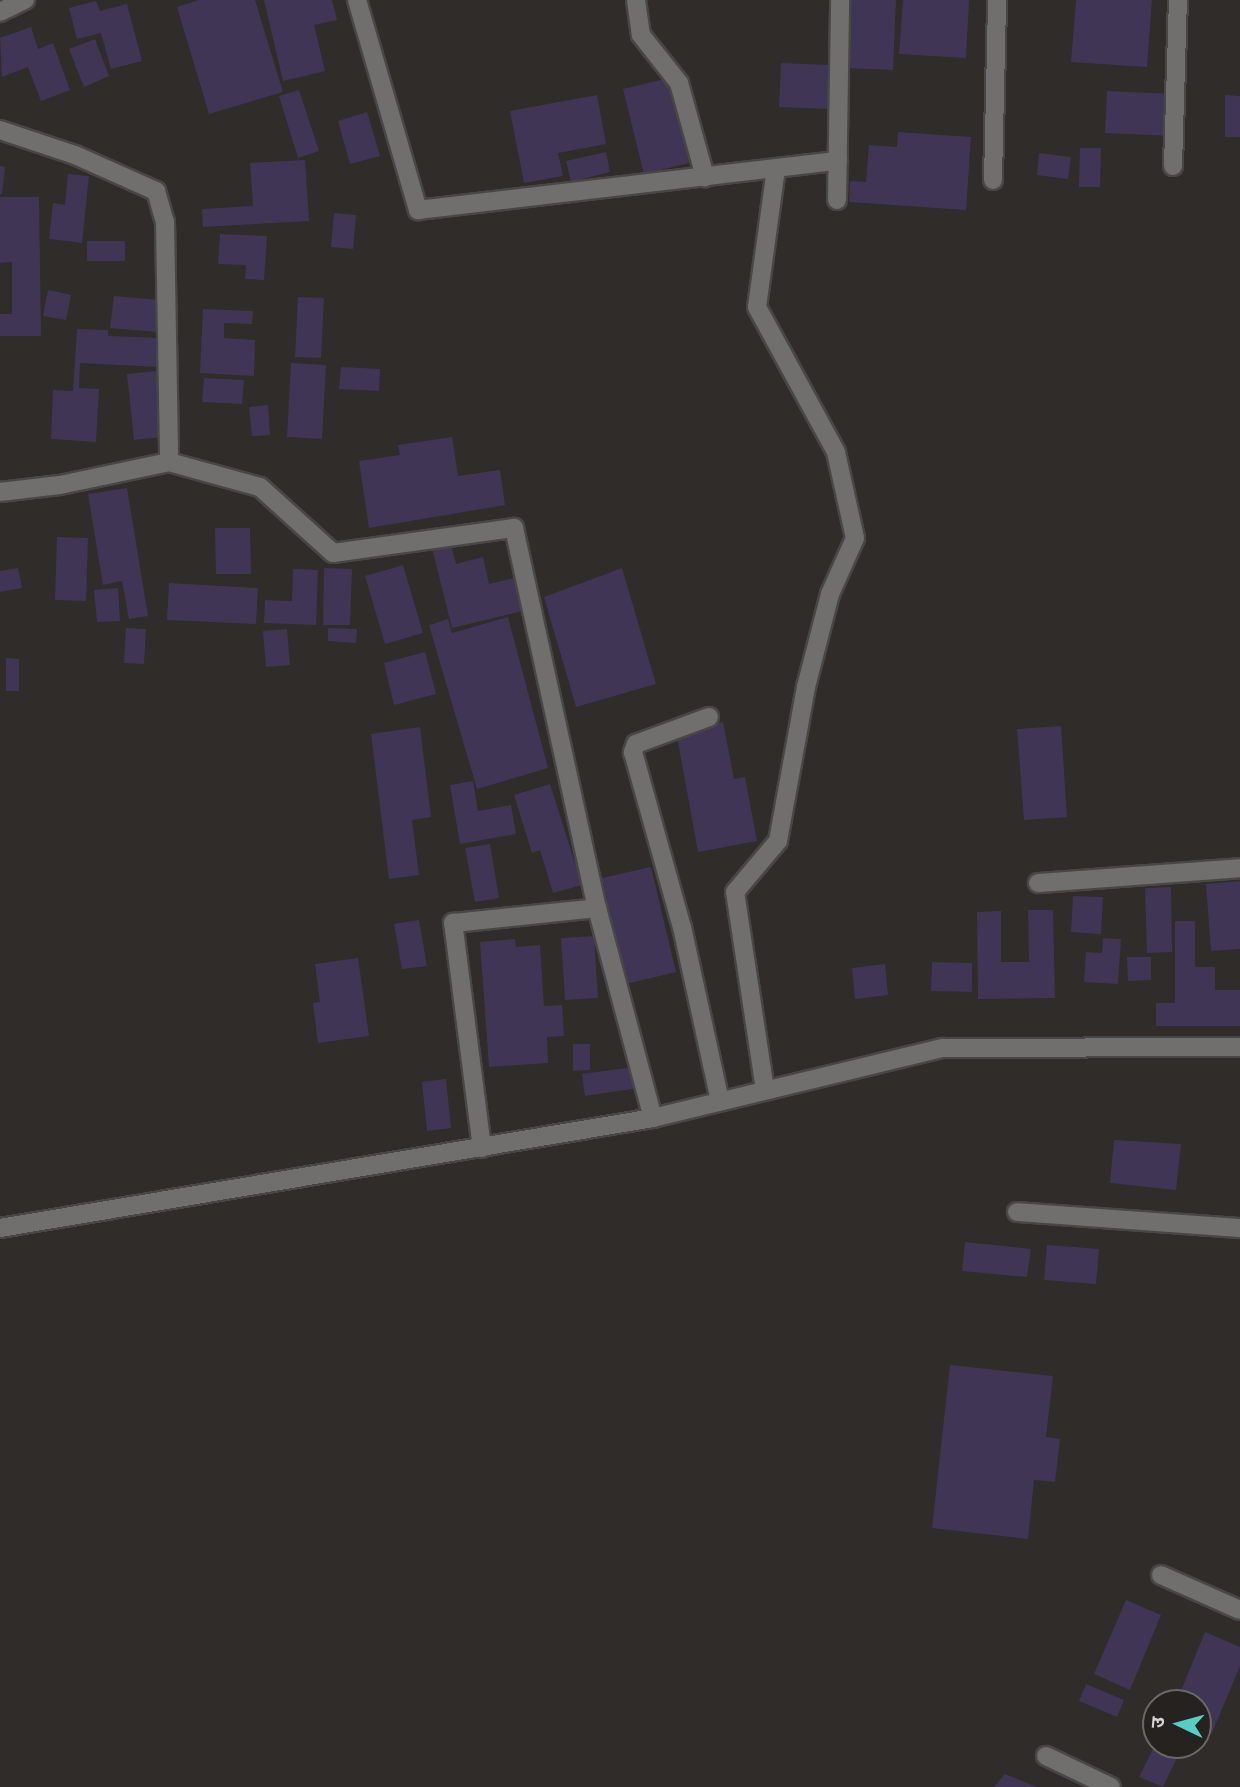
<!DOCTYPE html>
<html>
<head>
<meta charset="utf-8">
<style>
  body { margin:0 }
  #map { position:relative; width:1240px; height:1787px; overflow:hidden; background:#2f2c2a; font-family:"Nunito Sans","Noto Sans Devanagari",sans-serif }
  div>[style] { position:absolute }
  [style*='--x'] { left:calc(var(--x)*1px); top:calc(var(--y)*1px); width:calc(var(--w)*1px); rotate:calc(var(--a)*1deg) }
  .building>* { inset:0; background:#413555 }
  .roads { filter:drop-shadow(2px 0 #494745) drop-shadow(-2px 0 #494745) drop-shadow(0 2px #494745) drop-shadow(0 -2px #494745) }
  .minor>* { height:18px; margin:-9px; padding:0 9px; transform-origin:9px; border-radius:9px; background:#706f6e }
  span { translate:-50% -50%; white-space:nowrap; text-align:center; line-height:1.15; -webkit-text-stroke:5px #252220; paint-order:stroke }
  .north { position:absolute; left:1142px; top:1689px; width:70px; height:70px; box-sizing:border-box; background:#252220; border:2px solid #6b6967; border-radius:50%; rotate:275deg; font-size:19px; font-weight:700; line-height:28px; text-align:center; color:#d4d3d1 }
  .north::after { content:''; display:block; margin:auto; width:24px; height:32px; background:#56cec3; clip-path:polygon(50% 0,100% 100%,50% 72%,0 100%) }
</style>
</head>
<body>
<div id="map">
  <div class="building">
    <i style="clip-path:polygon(199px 0,255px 0,283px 92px,209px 114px,177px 7px)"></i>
    <i style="clip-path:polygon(264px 0,332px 0,337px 20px,314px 25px,325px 71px,283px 81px)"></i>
    <i style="clip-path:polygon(847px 0,896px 0,893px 70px,844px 68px)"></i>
    <i style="clip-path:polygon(903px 0,969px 0,966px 58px,899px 54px)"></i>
    <i style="clip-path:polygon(1076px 0,1152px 0,1147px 67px,1071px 62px)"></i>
    <i style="clip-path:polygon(96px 1px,100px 11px,127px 4px,142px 61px,111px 69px,101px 33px,77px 39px,69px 8px)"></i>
    <i style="clip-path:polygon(31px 27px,38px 49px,53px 43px,70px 90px,41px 101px,28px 67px,2px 77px,0 38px)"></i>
    <i style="clip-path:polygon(95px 39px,109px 76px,84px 87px,69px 49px)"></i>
    <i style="clip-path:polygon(781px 63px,830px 65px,828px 109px,779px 107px)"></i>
    <i style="clip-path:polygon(669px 78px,689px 163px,644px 174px,623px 89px)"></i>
    <i style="clip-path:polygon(299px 90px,319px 151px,298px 158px,279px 96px)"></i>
    <i style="clip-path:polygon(1107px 91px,1174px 94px,1172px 136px,1105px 133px)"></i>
    <i style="clip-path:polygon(597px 95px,606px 144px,558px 153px,563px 176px,524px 183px,510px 111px)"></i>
    <i style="clip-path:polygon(1225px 95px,1240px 96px,1240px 137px,1225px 137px)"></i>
    <i style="clip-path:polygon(367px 112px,380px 156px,350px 164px,338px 121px)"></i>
    <i style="clip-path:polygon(898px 132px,971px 137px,966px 210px,849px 202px,850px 181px,866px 182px,869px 145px,897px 147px)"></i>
    <i style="clip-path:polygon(1080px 148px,1101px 148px,1100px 187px,1079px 187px)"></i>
    <i style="clip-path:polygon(606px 152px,610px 172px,571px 182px,566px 161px)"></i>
    <i style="clip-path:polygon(1039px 153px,1071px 157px,1068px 179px,1037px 175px)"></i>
    <i style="clip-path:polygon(305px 160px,309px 221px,203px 227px,202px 209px,253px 206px,250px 163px)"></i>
    <i style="clip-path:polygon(0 166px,5px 167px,2px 194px,0 194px)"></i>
    <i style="clip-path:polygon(68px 174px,89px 176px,82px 243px,49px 239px,53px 203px,65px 205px)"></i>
    <i style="clip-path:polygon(0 197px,39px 197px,41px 336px,0 336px,0 314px,12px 314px,12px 262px,0 263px)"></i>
    <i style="clip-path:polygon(334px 213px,356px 215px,353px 249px,331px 247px)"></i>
    <i style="clip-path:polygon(220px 234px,267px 236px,264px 280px,245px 279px,246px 265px,218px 264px)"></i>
    <i style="clip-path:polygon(87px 241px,125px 241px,125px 261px,87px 261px)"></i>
    <i style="clip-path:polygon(48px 290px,71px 295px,66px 320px,43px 316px)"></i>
    <i style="clip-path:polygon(114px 296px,160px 300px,157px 332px,110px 328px)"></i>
    <i style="clip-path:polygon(298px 297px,324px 298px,321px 358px,295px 357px)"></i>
    <i style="clip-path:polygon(203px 309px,253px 311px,252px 324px,224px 323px,224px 338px,255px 340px,254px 376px,200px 373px)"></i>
    <i style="clip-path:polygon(77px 329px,108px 330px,108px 336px,160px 338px,158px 367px,80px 363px,79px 388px,99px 389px,96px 442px,51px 439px,53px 390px,73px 391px)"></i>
    <i style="clip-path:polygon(291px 363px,326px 365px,322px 439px,287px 437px)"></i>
    <i style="clip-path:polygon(341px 367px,380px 369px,379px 391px,339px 389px)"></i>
    <i style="clip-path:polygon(156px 371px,162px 437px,134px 440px,127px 374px)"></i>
    <i style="clip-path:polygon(204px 378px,244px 380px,242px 404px,202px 402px)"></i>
    <i style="clip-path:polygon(268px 405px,270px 435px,252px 436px,249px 407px)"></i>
    <i style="clip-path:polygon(452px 437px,458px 476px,500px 470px,505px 505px,369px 528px,359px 461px,400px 455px,398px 445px)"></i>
    <i style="clip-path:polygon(127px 488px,148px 616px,129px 619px,122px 581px,103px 585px,88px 494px)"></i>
    <i style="clip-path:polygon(215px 528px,250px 528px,251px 574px,216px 574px)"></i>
    <i style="clip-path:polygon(57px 537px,88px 538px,86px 601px,55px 600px)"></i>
    <i style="clip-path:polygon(450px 540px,456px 564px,483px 557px,489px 584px,514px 578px,522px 611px,452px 628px,431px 544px)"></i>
    <i style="clip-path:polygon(403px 565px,423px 633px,385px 644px,365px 576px)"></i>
    <i style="clip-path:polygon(18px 568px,22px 588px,0 592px,0 571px)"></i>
    <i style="clip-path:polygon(324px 568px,352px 569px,350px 625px,323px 625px)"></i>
    <i style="clip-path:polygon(622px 568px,656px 684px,576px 707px,544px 597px)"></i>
    <i style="clip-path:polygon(293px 569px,318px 570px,316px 625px,264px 623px,265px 600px,292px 601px)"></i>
    <i style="clip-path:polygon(169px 583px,258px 588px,256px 624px,167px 620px)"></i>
    <i style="clip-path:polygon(118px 588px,120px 621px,97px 622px,94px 590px)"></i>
    <i style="clip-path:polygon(508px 617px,548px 768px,477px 789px,429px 625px,448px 619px,452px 633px)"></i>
    <i style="clip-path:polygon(126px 628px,146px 629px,144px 664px,124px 663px)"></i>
    <i style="clip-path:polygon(328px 628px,357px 629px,356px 643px,328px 641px)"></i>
    <i style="clip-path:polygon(287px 629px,290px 665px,266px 667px,263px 631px)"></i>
    <i style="clip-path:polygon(425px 652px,436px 694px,394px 705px,384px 663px)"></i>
    <i style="clip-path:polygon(6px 658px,19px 659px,19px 691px,6px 691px)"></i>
    <i style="clip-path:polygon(723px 722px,734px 779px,745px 777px,757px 841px,698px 852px,676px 731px)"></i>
    <i style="clip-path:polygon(1061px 726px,1067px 817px,1024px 820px,1017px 729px)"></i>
    <i style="clip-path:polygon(420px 727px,431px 817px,412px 820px,419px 875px,389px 879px,371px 734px)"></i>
    <i style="clip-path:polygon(473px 781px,478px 811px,511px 805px,516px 834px,460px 844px,450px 785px)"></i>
    <i style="clip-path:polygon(550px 784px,582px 885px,553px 893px,540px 850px,532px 853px,514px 795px)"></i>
    <i style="clip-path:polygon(490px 844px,499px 898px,475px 902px,465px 848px)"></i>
    <i style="clip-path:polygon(651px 867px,676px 972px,626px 984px,602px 878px)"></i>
    <i style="clip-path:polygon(1240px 881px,1240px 949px,1211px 951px,1206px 884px)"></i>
    <i style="clip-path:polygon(1171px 887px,1172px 952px,1147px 953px,1145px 888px)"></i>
    <i style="clip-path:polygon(1073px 896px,1103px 897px,1101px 934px,1071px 932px)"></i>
    <i style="clip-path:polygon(1028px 910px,1053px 910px,1055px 998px,978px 999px,977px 912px,1001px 911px,1001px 962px,1029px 962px)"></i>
    <i style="clip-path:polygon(419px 920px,427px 966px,402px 969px,394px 924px)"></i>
    <i style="clip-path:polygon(1175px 921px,1195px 921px,1195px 967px,1215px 967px,1215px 990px,1240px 990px,1240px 1026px,1156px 1026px,1156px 1003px,1175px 1003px)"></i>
    <i style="clip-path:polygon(594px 936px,598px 998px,565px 1000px,561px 938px)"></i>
    <i style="clip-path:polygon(1103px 938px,1121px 939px,1118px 984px,1084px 982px,1086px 952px,1102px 953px)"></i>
    <i style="clip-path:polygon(515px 939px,516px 947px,540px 945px,544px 1006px,562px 1005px,564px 1036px,547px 1037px,548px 1063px,489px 1067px,480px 942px)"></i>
    <i style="clip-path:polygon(1127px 957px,1151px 957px,1151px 980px,1128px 981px)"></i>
    <i style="clip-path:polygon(358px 958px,369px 1036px,318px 1043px,313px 1003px,320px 1002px,315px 964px)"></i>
    <i style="clip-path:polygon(932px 962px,972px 963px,972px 992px,931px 991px)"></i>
    <i style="clip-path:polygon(885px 964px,888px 995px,855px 999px,852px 968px)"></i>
    <i style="clip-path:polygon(573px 1044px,590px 1044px,590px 1070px,573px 1071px)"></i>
    <i style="clip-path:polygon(635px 1067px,638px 1088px,585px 1096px,582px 1074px)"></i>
    <i style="clip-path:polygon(446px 1079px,451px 1128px,427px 1131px,422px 1082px)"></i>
    <i style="clip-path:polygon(1114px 1140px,1181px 1144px,1176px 1190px,1110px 1183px)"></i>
    <i style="clip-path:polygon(965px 1242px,1031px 1249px,1027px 1277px,962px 1271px)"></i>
    <i style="clip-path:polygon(1047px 1245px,1099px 1249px,1096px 1284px,1044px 1280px)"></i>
    <i style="clip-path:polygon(950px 1365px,1053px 1376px,1046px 1437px,1060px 1439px,1055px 1482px,1034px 1480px,1028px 1539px,932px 1528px)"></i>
    <i style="clip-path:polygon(1126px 1600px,1161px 1615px,1130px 1690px,1094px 1674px)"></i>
    <i style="clip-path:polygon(1205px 1632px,1240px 1647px,1240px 1666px,1212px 1733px,1198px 1727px,1198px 1703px,1176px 1703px)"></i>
    <i style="clip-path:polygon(1086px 1684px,1124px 1700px,1117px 1717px,1079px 1701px)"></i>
    <i style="clip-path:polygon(1155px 1745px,1183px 1745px,1163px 1787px,1139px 1777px)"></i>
    <i style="clip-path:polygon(1005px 1774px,1037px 1787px,994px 1787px)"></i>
  </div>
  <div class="roads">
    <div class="minor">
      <i style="--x:357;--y:0;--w:219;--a:73.8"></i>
      <i style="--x:418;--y:210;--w:423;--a:-6.7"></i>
      <i style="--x:636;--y:0;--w:35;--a:82"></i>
      <i style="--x:641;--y:35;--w:61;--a:51.6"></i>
      <i style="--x:679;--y:83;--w:98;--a:74.5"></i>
      <i style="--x:0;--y:12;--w:28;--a:-26"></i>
      <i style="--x:0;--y:130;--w:79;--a:18.4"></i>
      <i style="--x:75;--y:155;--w:89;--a:24"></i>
      <i style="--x:156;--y:191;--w:32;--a:74"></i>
      <i style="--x:165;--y:222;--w:240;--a:89"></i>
      <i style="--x:1173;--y:166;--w:166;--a:-88.3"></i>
      <i style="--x:993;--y:180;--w:180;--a:-88.7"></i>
      <i style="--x:837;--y:200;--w:200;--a:-89.1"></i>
      <i style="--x:0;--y:492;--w:60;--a:-6.7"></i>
      <i style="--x:60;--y:485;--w:111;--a:-11.9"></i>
      <i style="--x:169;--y:462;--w:94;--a:15.4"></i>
      <i style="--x:260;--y:487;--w:98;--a:42.1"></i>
      <i style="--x:333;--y:553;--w:183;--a:-7.9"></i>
      <i style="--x:514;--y:528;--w:389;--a:77.7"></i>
      <i style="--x:597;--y:908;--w:217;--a:75.1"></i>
      <i style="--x:709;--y:717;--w:78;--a:159.7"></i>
      <i style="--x:636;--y:744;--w:9;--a:111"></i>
      <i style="--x:633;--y:752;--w:182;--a:74.4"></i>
      <i style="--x:682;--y:927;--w:178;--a:77.7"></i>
      <i style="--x:1038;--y:883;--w:203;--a:-4.2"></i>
      <i style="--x:765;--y:1090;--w:200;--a:-98.6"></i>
      <i style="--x:735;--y:892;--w:67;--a:-49.9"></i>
      <i style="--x:778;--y:841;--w:157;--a:-79.7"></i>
      <i style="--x:806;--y:687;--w:96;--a:-75.5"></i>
      <i style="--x:830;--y:594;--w:61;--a:-65.9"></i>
      <i style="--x:855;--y:538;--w:88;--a:-102.5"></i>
      <i style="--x:836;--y:452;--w:165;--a:-118.6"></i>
      <i style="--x:757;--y:307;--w:140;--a:-82.2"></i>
      <i style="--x:482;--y:1148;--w:227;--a:-97.3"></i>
      <i style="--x:453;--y:923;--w:145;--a:-5.9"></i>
      <i style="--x:1017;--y:1212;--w:224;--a:4.1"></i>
      <i style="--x:0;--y:1228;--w:662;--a:-9.56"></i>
      <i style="--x:653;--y:1118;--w:298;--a:-13.6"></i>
      <i style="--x:943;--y:1048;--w:297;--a:-0.2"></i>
      <i style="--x:1161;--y:1575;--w:86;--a:23.9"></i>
      <i style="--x:1046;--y:1756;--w:72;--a:25.5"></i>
    </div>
  </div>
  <div class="north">उ</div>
</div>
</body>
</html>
